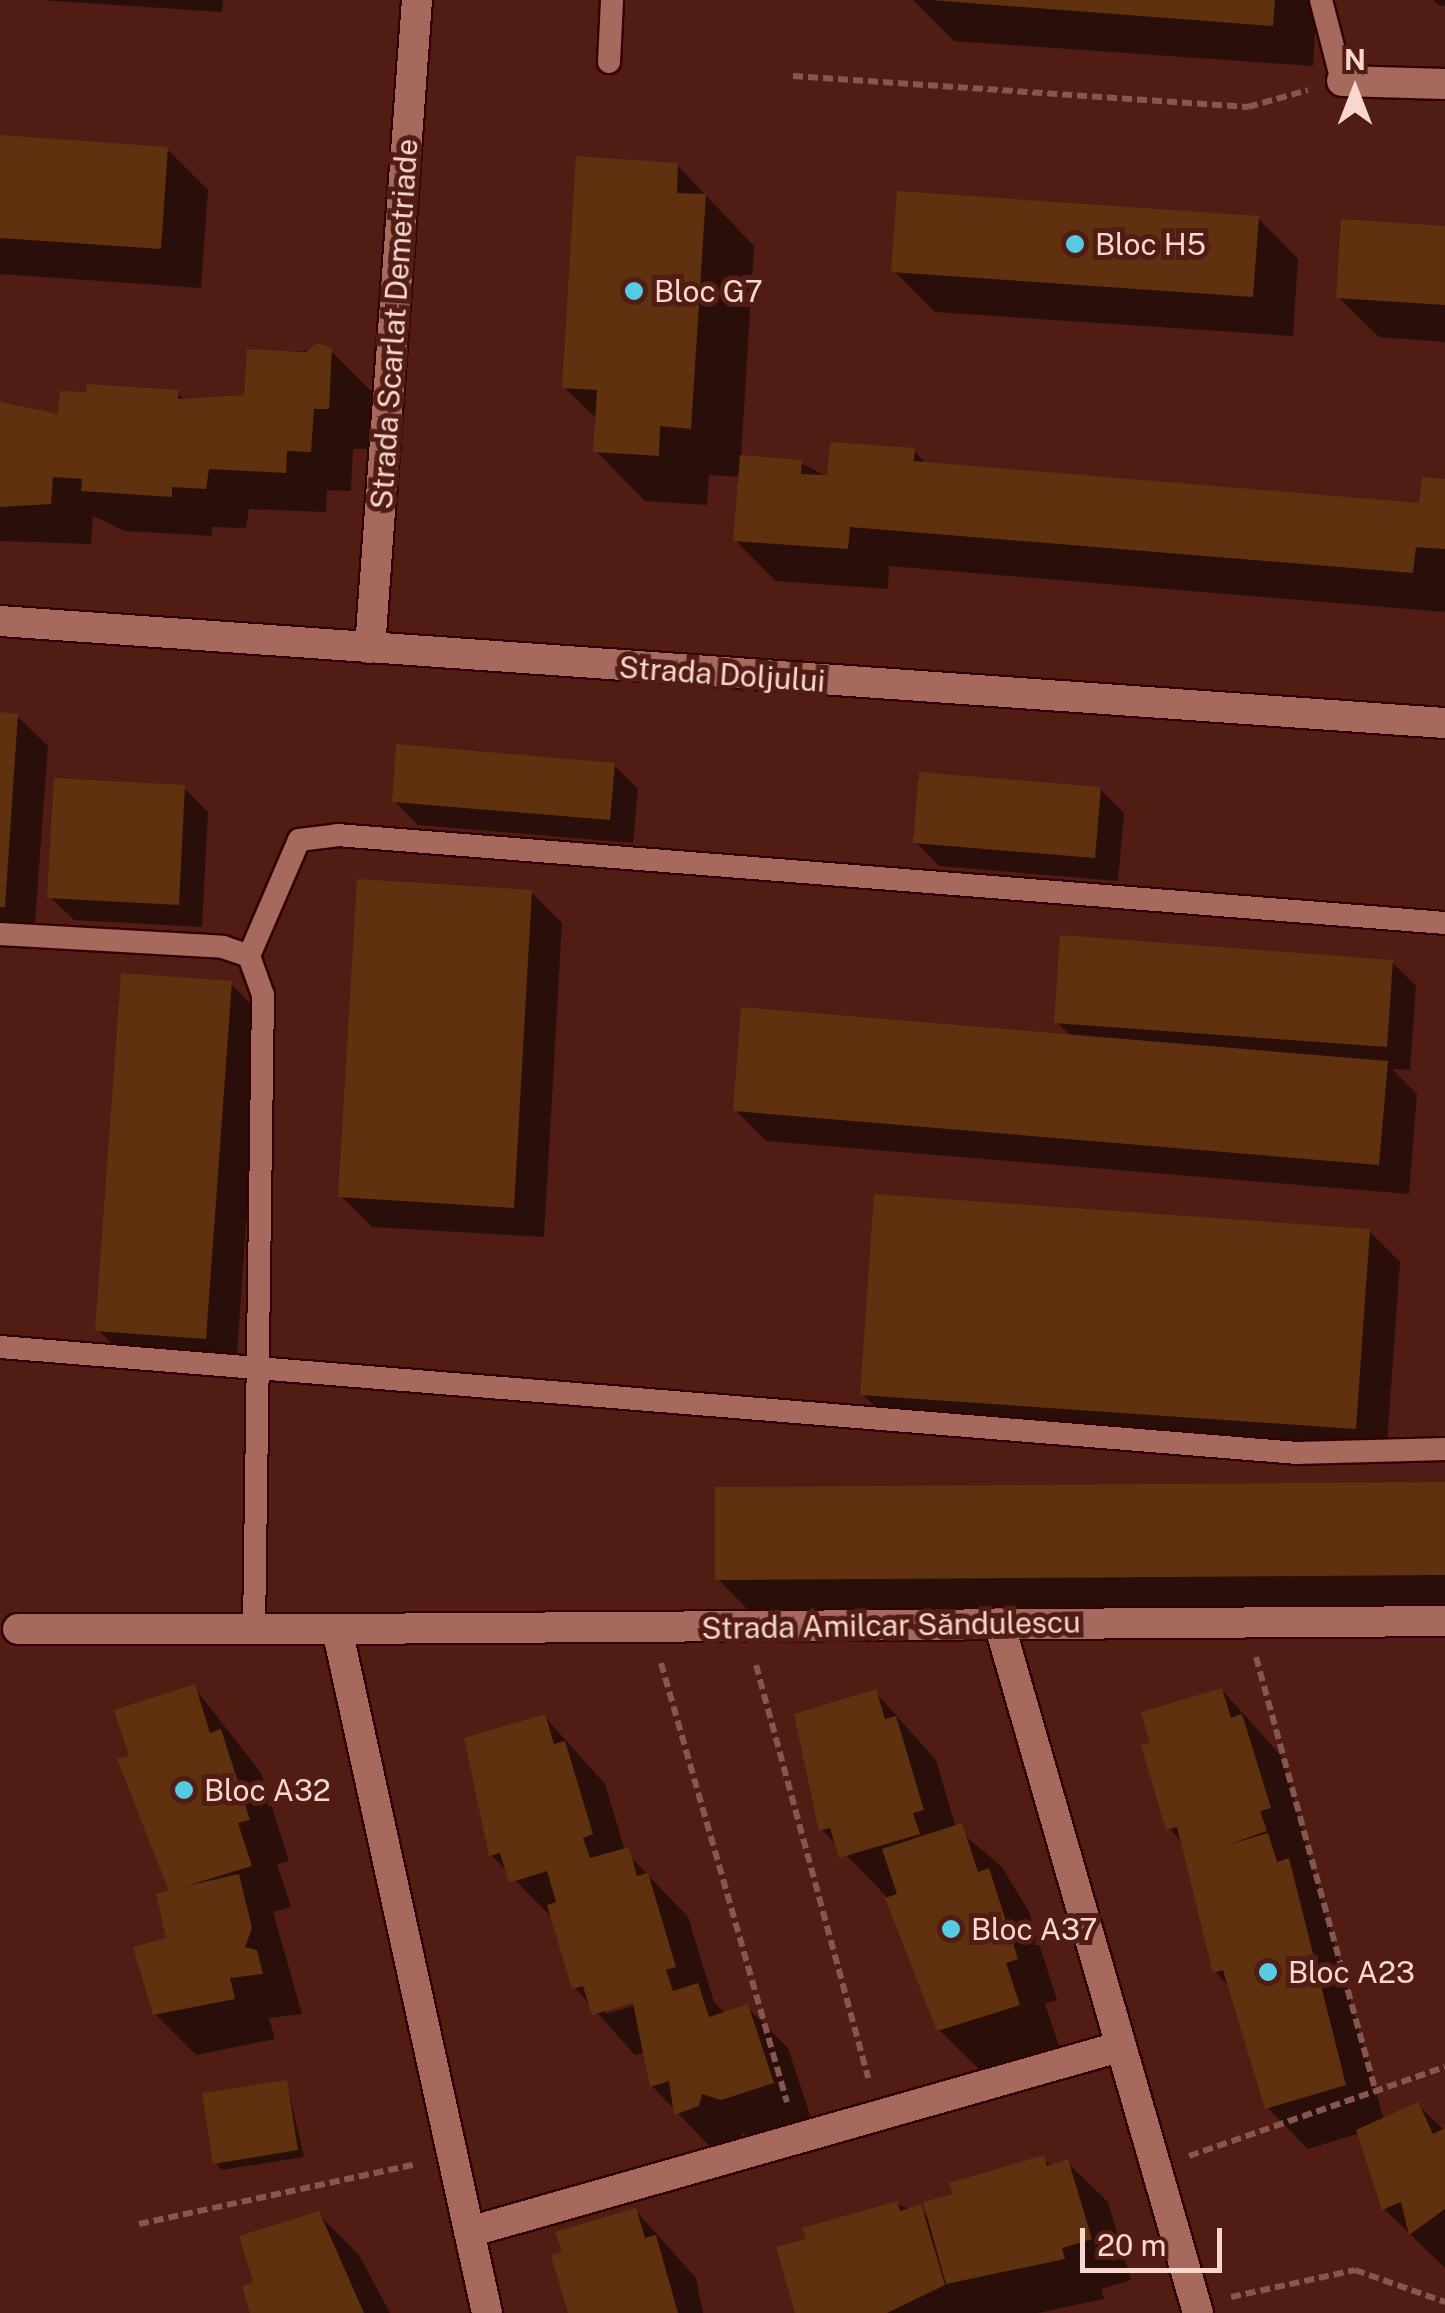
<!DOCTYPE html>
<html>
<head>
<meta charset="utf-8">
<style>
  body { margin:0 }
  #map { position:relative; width:1445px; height:2313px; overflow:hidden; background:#501c13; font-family:"Public Sans",sans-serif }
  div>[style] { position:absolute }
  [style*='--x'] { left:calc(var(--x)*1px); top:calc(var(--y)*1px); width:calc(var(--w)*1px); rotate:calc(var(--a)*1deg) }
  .shadow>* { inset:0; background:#0007 }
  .building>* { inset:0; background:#60310f }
  .path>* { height:6px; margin-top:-3px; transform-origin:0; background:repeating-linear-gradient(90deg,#85574e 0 10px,transparent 0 15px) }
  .roads { filter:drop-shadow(2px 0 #330200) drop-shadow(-2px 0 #330200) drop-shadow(0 2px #330200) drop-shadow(0 -2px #330200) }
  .service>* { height:22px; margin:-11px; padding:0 11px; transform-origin:11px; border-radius:11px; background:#a6695d }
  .minor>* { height:30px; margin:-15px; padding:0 15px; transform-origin:15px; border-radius:15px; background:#a6695d }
  .tertiary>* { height:30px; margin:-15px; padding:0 15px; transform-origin:15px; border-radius:15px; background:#a6695d }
  .dots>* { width:28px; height:28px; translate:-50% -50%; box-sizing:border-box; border:5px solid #501c13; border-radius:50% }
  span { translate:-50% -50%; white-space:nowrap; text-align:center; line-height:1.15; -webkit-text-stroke:10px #501c13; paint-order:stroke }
  .poi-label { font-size:30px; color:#f9d7cf }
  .left { translate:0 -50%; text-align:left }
  .street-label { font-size:30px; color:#f9d7cf }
  .north { position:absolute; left:1305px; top:40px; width:100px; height:100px; -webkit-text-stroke:8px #501c13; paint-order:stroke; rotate:0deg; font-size:28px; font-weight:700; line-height:40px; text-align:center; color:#f9d7cf }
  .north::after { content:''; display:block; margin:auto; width:35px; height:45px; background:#f9d7cf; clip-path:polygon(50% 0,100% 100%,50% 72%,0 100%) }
  .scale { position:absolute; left:1080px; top:2228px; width:142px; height:45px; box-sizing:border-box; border:5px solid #f9d7cf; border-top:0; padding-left:12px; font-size:30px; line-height:35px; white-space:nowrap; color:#f9d7cf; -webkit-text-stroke:8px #501c13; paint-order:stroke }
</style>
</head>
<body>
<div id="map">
  <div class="shadow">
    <i style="clip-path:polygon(40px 0,223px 0,222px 12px)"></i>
    <i style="clip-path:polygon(913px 0,1317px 0,1313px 66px,954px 41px)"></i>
    <i style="clip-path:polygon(1433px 0,1445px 0,1445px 6px,1438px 5px)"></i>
    <i style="clip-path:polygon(0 138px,167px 149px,208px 190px,201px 288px,0 274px)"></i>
    <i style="clip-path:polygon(677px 165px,754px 246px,741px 458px,801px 463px,830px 478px,914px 451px,928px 465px,1422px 506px,1445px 481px,1445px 612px,889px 566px,888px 589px,776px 581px,735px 540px,740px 477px,709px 475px,707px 505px,645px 501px,596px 451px,598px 420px,564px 387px)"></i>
    <i style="clip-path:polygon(1258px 218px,1298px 259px,1293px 336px,935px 312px,894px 271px)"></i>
    <i style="clip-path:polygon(1445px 229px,1445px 342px,1379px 337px,1338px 297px)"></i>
    <i style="clip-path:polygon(250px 351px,331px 351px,371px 391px,369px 449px,353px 449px,351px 491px,327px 490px,326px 512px,249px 509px,246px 528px,212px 527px,212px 536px,125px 531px,93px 516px,91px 544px,0 541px,0 409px,60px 416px,177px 392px,185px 401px,247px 398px)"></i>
    <i style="clip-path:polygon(0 715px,17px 716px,48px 746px,34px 936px,0 934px)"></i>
    <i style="clip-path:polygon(614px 765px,638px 789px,633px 843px,418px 825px,394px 801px)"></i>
    <i style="clip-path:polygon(184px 788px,208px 812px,202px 927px,74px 920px,50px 897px)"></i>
    <i style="clip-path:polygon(1100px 789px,1124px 813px,1118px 881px,939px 866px,916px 842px)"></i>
    <i style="clip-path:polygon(531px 892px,562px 923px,544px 1237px,372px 1227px,341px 1196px)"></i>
    <i style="clip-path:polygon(1392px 962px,1416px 986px,1410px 1070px,1392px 1069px,1417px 1094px,1409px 1194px,766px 1141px,735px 1110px,1072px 1037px,1057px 1022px)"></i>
    <i style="clip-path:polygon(231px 984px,261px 1014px,236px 1368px,128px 1360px,98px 1330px)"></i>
    <i style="clip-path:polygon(1369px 1231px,1400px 1262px,1386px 1458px,893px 1424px,862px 1394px)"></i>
    <i style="clip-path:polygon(1445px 1485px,1445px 1605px,748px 1610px,718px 1579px)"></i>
    <i style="clip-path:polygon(194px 1687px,261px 1773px,289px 1861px,277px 1864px,291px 1907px,273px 1912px,302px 2014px,269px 2018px,275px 2039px,196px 2055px,155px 2014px,172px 1893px,132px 1757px)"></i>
    <i style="clip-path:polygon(1222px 1690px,1282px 1757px,1384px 2120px,1418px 2105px,1445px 2131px,1445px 2268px,1384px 2209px,1360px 2133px,1308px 2149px,1268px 2108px,1232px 1989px,1215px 1972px,1184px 1844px,1169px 1828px)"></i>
    <i style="clip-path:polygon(875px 1692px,936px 1760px,956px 1828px,1002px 1867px,1029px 1912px,1057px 2000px,1045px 2004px,1059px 2046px,980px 2070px,939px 2030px,886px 1896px,822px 1830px)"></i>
    <i style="clip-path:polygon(evenodd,545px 1717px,605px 1784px,625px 1851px,688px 1917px,714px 2002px,726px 2014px,747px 2007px,788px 2048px,813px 2124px,763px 2139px,742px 2133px,739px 2146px,717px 2154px,652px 2086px,645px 2052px,635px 2055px,575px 1988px,555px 1921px,491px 1855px,545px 1717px,644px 1997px,646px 2002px,606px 2014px,606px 2008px,644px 1997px)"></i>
    <i style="clip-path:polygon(287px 2083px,304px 2157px,222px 2170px,215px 2162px)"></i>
    <i style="clip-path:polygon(1043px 2158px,1052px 2167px,1067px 2162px,1108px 2202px,1131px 2280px,1101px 2289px,1104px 2299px,1038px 2313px,798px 2313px,809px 2240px,896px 2204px,930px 2216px)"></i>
    <i style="clip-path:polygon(636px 2211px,696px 2278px,703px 2313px,570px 2313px)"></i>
    <i style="clip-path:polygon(318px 2214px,359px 2255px,390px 2313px,255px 2313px,257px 2284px)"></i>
  </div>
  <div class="building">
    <i style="clip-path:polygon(930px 0,1275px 0,1273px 26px)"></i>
    <i style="clip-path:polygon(0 135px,168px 147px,161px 249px,0 238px)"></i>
    <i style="clip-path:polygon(576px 156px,678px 163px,677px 193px,706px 194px,691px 429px,660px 426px,659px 456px,593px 452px,597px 390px,562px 388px)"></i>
    <i style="clip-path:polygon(897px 191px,1259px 216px,1253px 297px,891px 272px)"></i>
    <i style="clip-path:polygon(1341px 219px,1445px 226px,1445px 305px,1336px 298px)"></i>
    <i style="clip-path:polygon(317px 343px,332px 348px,329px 409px,314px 409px,311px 452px,287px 451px,286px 473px,209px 469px,206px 489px,172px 487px,172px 497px,81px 491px,82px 479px,53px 477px,51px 504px,0 507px,0 402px,58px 414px,60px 391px,86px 392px,87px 384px,178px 390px,178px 399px,244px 395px,247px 349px,306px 352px)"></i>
    <i style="clip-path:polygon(830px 442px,915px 448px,914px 461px,1419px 503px,1422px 477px,1445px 479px,1445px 549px,1416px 547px,1413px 573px,850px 527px,848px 549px,733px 541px,740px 455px,802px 460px,801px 474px,827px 475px)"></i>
    <i style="clip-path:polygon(0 712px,18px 714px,5px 907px,0 907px)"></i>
    <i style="clip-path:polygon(396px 744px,615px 763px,610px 820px,392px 802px)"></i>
    <i style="clip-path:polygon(919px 772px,1101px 787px,1095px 858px,913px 843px)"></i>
    <i style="clip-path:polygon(54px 778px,185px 785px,179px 905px,47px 898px)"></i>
    <i style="clip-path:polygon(357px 879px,532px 890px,514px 1208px,338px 1197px)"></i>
    <i style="clip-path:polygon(1060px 935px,1393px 960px,1387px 1047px,1054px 1023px)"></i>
    <i style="clip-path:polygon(121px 973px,232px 981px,206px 1339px,95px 1331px)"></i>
    <i style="clip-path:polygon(741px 1007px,1388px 1061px,1379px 1165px,733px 1111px)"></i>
    <i style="clip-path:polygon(874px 1194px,1370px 1229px,1356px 1429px,860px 1395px)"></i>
    <i style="clip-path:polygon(1445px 1482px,1445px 1575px,715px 1580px,715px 1487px)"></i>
    <i style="clip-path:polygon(195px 1684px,210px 1733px,221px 1729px,250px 1820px,238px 1823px,252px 1866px,186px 1886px,239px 1874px,252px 1928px,245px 1947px,257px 1950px,263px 1974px,230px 1978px,235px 1999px,153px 2015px,133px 1947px,166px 1938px,156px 1894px,169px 1891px,117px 1759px,129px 1756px,114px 1710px)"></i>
    <i style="clip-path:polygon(1222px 1688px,1231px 1718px,1242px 1714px,1271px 1808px,1260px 1811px,1267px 1831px,1227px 1845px,1268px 1833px,1277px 1862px,1289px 1858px,1346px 2085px,1265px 2109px,1223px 1970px,1213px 1973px,1177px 1827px,1166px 1830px,1141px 1745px,1150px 1743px,1141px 1712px)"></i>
    <i style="clip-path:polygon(876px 1689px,885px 1719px,896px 1716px,924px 1810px,913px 1813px,920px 1834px,839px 1858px,830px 1828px,819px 1831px,794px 1714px)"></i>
    <i style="clip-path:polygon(545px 1714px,554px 1744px,565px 1741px,593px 1834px,583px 1838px,590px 1858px,629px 1847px,637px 1876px,648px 1873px,676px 1967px,666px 1970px,673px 1991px,698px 1983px,709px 2017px,748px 2004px,774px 2083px,721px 2100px,702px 2094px,699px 2106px,674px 2115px,669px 2081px,650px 2087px,633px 2003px,592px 2015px,583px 1986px,572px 1989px,547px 1905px,556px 1902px,547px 1871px,509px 1883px,500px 1853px,489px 1856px,464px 1738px)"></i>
    <i style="clip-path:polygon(962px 1823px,978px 1872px,989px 1868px,1018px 1959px,1006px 1963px,1020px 2005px,937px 2031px,885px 1898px,897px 1894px,882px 1849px)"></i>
    <i style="clip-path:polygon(287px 2080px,298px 2150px,213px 2164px,202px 2093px)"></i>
    <i style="clip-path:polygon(1418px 2102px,1433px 2134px,1445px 2128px,1445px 2209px,1409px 2235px,1401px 2202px,1382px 2210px,1356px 2130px)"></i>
    <i style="clip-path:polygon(1044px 2155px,1047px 2166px,1068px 2159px,1092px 2239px,1062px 2248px,1065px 2259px,946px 2284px,923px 2202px,953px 2194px,949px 2183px)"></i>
    <i style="clip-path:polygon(897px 2201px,900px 2211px,921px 2204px,945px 2285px,887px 2313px,795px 2313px,776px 2247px,806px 2239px,802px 2228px)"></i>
    <i style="clip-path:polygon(636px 2208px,645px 2238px,656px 2235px,678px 2313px,568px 2313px,551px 2255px,562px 2252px,555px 2232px)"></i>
    <i style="clip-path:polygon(319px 2211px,364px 2313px,250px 2313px,242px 2286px,253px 2282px,239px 2236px)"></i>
  </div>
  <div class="path">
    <i style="--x:793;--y:76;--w:456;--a:3.9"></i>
    <i style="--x:1248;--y:107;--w:62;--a:-15.8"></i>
    <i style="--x:1256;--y:1657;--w:449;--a:74.6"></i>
    <i style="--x:661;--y:1663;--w:457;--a:74"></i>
    <i style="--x:756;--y:1665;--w:428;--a:74.8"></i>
    <i style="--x:1189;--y:2156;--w:271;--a:-19.2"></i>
    <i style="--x:139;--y:2224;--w:283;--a:-12.2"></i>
    <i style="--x:1231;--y:2297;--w:127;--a:-12.3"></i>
    <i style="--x:1355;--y:2270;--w:96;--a:19.6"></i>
  </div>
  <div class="roads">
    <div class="service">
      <i style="--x:1321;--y:0;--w:84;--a:75.5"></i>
      <i style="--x:609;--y:62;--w:62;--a:-87.2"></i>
      <i style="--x:0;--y:934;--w:223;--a:3.3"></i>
      <i style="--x:223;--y:947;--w:28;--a:19"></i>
      <i style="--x:249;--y:956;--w:41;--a:70.3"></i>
      <i style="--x:263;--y:995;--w:634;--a:90.81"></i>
      <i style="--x:249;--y:956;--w:126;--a:-66.7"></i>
      <i style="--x:299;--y:840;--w:38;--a:-7"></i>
      <i style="--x:337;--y:835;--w:1111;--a:4.54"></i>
      <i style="--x:0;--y:1347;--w:1301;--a:4.67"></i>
      <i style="--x:1297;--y:1453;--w:148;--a:-1.5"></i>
    </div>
    <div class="minor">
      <i style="--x:1342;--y:81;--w:103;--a:1.7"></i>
      <i style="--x:370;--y:648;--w:650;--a:-85.85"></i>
      <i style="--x:999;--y:1623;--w:718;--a:73.91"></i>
      <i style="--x:18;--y:1629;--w:319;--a:0"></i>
      <i style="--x:337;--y:1629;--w:700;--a:77.63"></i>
      <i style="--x:337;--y:1629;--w:1108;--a:-0.41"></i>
      <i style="--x:469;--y:2232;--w:676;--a:-15.89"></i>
    </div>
    <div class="tertiary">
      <i style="--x:0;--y:621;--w:1449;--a:4.04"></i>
    </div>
  </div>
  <div class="dots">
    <i style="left:1075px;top:244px;background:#55cae0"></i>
    <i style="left:634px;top:291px;background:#55cae0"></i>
    <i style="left:184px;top:1790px;background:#55cae0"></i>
    <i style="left:951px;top:1929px;background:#55cae0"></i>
    <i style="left:1268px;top:1972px;background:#55cae0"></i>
  </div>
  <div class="poi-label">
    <span class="left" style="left:1095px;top:244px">Bloc H5</span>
    <span class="left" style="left:654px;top:291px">Bloc G7</span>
    <span class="left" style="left:204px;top:1790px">Bloc A32</span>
    <span class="left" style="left:971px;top:1929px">Bloc A37</span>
    <span class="left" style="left:1288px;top:1972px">Bloc A23</span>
  </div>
  <div class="street-label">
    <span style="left:394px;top:324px;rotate:-86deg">Strada Scarlat Demetriade</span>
    <span style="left:722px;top:674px;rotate:4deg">Strada Doljului</span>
    <span style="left:891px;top:1625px;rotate:-1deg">Strada Amilcar Săndulescu</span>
  </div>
  <div class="north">N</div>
  <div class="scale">20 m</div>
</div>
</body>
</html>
